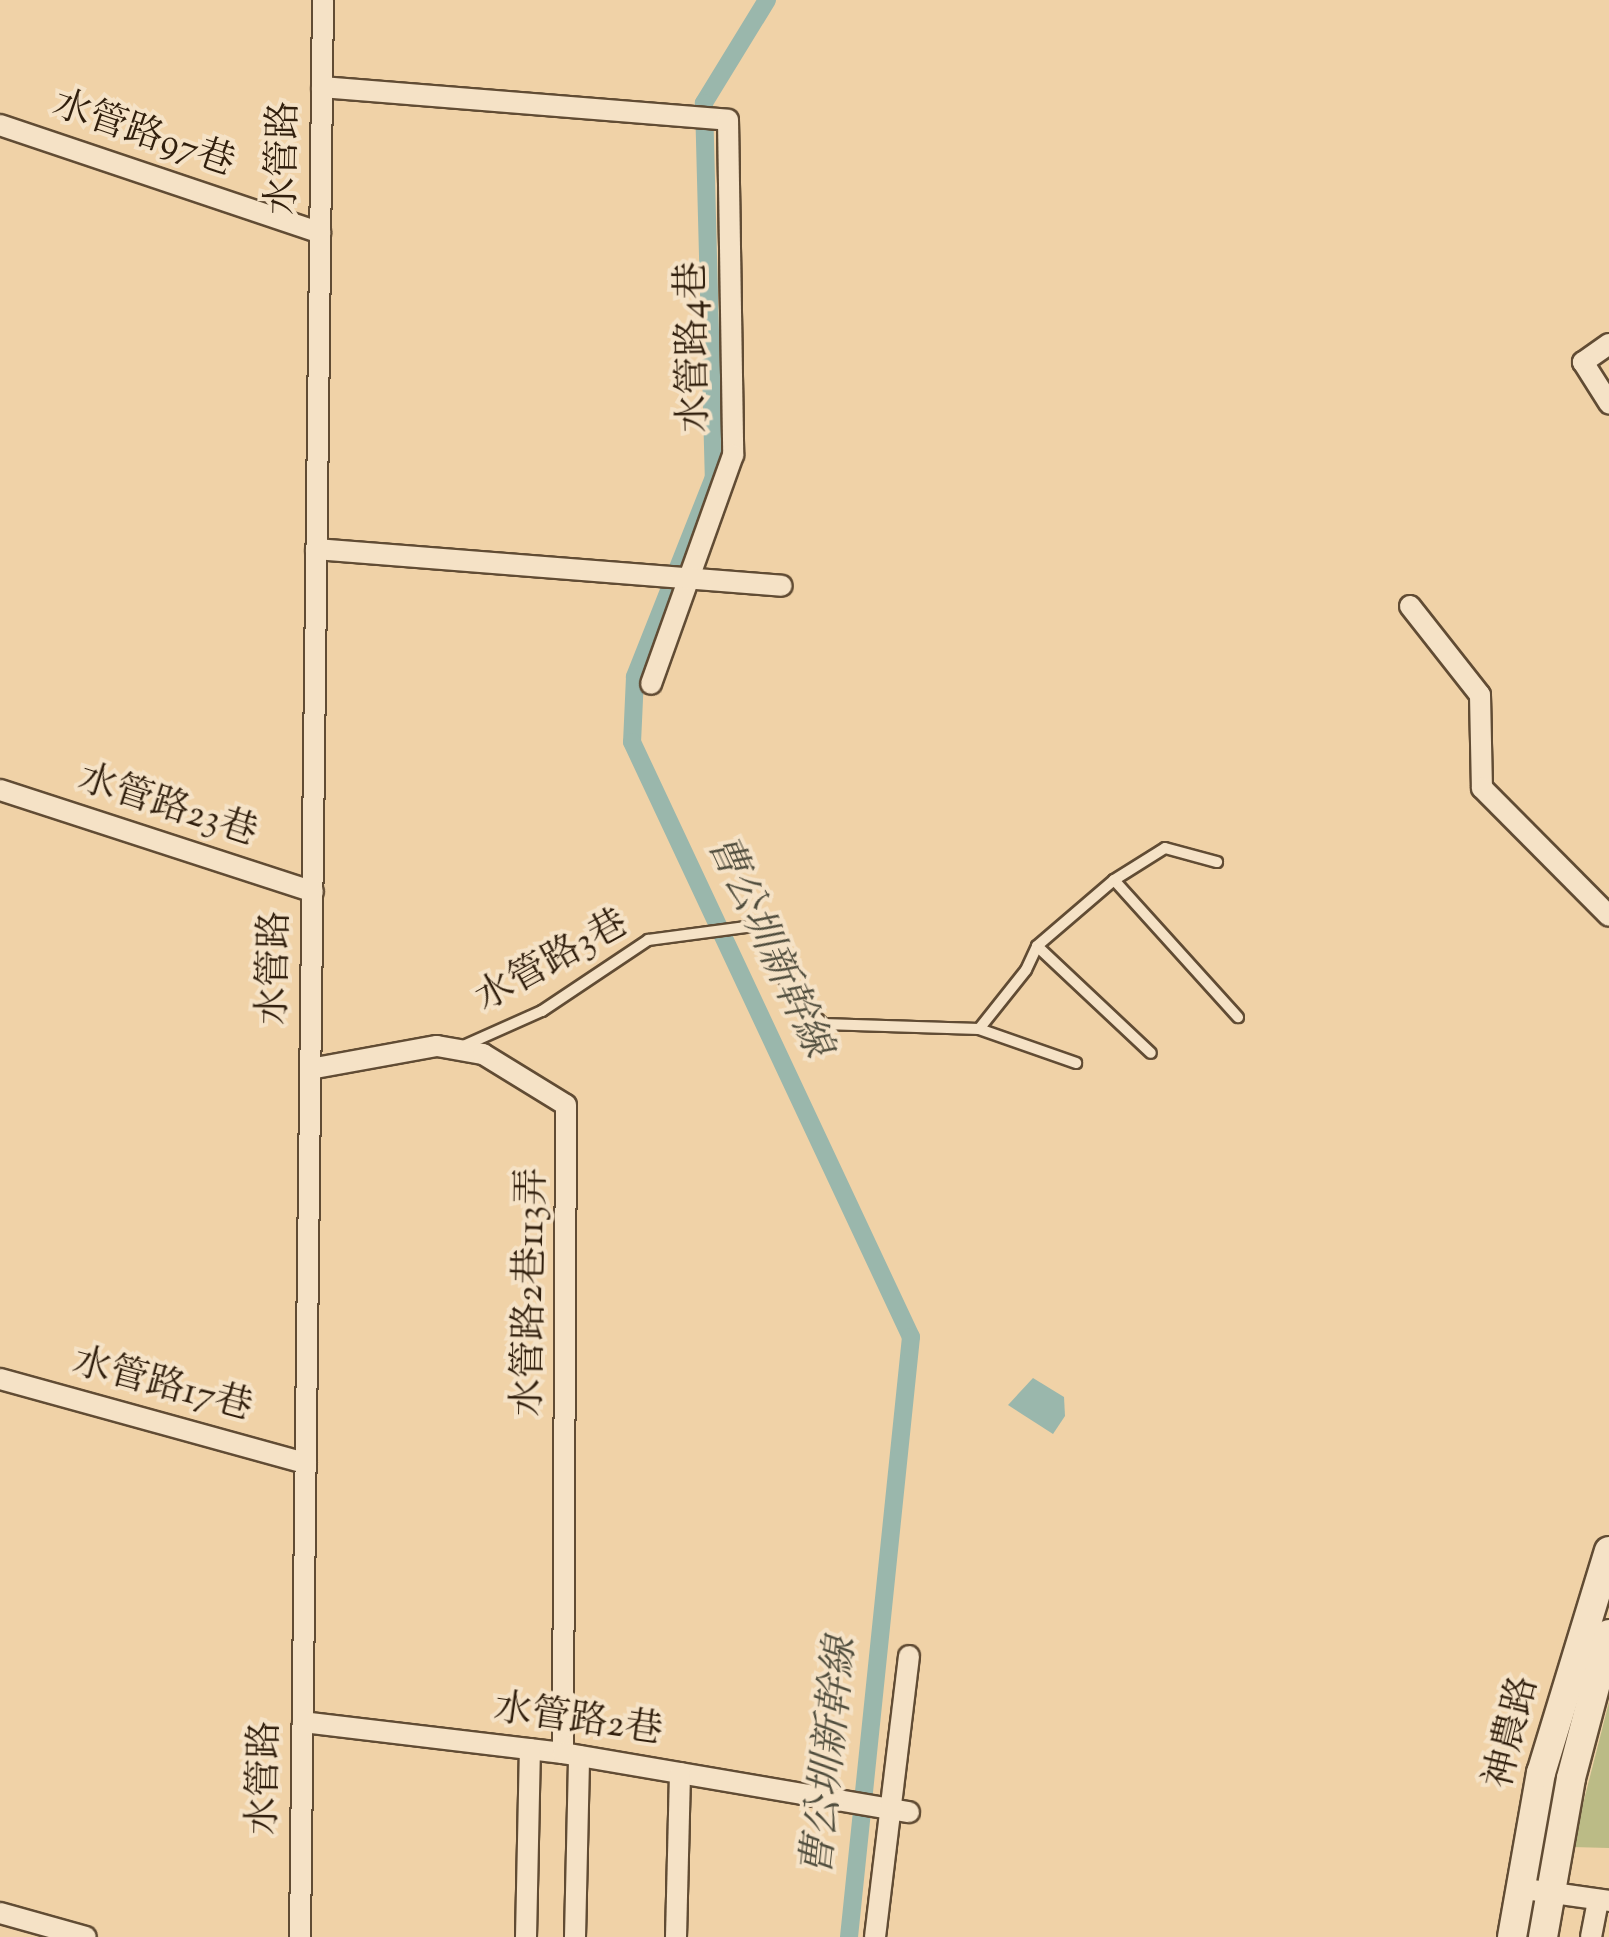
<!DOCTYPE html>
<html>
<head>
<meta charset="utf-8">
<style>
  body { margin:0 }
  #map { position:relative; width:1609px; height:1937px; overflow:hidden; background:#f0d2a7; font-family:"Sorts Mill Goudy","Noto Serif TC",serif }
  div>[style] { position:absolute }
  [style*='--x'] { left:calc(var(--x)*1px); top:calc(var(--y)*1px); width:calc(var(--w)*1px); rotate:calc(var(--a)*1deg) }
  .green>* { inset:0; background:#bbbb86 }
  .water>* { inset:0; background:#9ab7ac }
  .canal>* { height:18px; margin:-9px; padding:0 9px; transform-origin:9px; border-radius:9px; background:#9ab7ac }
  .roads { filter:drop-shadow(2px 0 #614c34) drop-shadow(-2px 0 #614c34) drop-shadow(0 2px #614c34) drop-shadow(0 -2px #614c34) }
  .lane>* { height:10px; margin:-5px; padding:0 5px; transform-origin:5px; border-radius:5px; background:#f5e2c6 }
  .street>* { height:20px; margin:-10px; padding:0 10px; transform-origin:10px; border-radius:10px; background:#f5e2c6 }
  .secondary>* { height:28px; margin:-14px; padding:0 14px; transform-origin:14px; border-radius:14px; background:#f5e2c6 }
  span { translate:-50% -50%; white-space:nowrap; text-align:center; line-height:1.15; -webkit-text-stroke:8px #f5e2c6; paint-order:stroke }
  .street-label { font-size:38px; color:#311f0d }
  .water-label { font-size:40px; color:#504d3d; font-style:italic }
</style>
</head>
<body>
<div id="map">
  <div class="green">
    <i style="clip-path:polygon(1609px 1702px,1609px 1848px,1572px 1847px)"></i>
  </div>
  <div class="water">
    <i style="clip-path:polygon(1033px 1378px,1064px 1397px,1065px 1416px,1053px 1434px,1008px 1405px)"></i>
  </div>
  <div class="canal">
    <i style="--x:767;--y:0;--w:121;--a:121.5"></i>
    <i style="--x:704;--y:103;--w:374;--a:88.5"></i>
    <i style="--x:714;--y:477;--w:215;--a:111.6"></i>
    <i style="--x:635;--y:677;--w:65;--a:92.6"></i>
    <i style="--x:632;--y:742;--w:657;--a:64.88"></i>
    <i style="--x:911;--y:1337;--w:603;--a:95.9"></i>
  </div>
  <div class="roads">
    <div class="lane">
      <i style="--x:1114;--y:880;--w:185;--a:47.9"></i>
      <i style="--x:1037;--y:946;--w:156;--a:43.2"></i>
      <i style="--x:979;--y:1029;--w:103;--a:19.3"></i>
      <i style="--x:461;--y:1047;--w:89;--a:-24"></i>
      <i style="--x:542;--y:1011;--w:128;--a:-33.8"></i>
      <i style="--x:648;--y:940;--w:114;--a:-7.6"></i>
      <i style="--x:761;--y:925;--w:69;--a:67.1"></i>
      <i style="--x:788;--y:989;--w:49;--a:45"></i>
      <i style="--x:823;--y:1024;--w:156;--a:1.8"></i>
      <i style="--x:979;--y:1029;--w:75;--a:-51.5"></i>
      <i style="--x:1026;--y:970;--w:26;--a:-65"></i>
      <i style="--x:1037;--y:946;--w:101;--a:-40.6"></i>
      <i style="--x:1114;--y:880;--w:60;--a:-32.1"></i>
      <i style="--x:1165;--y:848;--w:54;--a:15.1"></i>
    </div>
    <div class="street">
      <i style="--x:322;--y:87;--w:407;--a:4.6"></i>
      <i style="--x:728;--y:120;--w:335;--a:89.1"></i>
      <i style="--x:733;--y:455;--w:243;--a:109.7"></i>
      <i style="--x:0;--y:125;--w:338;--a:18.6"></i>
      <i style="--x:1609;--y:344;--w:32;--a:145"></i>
      <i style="--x:1583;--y:362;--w:49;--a:57.6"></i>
      <i style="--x:316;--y:549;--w:467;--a:4.5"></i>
      <i style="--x:1410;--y:606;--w:113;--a:51.8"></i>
      <i style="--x:1480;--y:695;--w:93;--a:88.8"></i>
      <i style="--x:1482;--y:788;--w:180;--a:45.2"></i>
      <i style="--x:0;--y:790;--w:329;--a:18"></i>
      <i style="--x:310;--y:1069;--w:129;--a:-10.3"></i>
      <i style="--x:437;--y:1046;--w:47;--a:9.9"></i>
      <i style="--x:483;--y:1054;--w:97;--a:31.6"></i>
      <i style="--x:566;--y:1105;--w:648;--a:90.27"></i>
      <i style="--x:0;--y:1379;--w:317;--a:15.4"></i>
      <i style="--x:303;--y:1722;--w:262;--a:6.8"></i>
      <i style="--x:563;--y:1753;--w:351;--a:9.7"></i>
      <i style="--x:1518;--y:1888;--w:92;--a:8.1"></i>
      <i style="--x:0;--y:1913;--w:89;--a:15.6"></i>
      <i style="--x:300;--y:1937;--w:1937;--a:-89.32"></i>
      <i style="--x:526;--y:1937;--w:188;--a:-88.8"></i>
      <i style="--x:575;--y:1937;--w:181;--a:-88.7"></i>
      <i style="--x:676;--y:1937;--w:164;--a:-88.6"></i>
      <i style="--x:875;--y:1937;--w:283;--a:-83.1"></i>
      <i style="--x:1591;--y:1937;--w:38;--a:-79"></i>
    </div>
    <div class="secondary">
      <i style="--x:1512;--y:1937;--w:167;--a:-80"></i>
      <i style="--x:1541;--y:1773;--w:232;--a:-73"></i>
      <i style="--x:1543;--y:1937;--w:161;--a:-80"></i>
      <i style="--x:1571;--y:1778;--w:149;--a:-75.2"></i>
    </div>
  </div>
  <div class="street-label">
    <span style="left:143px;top:136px;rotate:19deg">水管路97巷</span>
    <span style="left:286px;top:158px;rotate:-89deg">水管路</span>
    <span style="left:696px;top:347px;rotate:-91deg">水管路4巷</span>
    <span style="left:167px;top:808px;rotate:18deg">水管路23巷</span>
    <span style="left:553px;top:963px;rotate:-29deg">水管路3巷</span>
    <span style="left:277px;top:968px;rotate:-89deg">水管路</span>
    <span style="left:533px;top:1292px;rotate:-89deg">水管路2巷113弄</span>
    <span style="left:162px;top:1387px;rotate:15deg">水管路17巷</span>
    <span style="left:578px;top:1722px;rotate:8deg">水管路2巷</span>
    <span style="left:1514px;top:1733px;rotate:-76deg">神農路</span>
    <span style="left:267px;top:1778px;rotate:-89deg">水管路</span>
  </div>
  <div class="water-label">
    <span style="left:767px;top:947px;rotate:65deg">曹公圳新幹線</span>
    <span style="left:832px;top:1757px;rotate:-84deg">曹公圳新幹線</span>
  </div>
</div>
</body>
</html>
